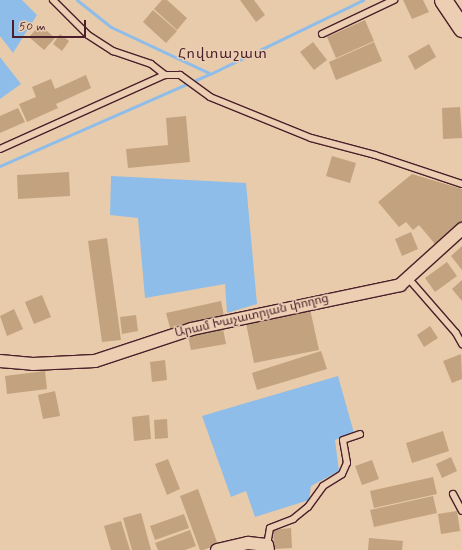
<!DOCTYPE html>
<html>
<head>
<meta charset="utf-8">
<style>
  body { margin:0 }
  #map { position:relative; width:462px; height:550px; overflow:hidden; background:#e8cbaa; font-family:Mynerve,"Noto Sans Armenian",sans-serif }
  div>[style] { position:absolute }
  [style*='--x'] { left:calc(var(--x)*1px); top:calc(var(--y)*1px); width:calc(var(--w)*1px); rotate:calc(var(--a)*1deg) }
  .water>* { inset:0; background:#8fbde9 }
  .stream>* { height:3px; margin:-1.5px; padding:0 1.5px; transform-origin:1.5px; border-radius:1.5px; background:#8fbde9 }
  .building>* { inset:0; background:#c2a27f }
  .roads { filter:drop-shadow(1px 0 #4a1f2b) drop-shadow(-1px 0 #4a1f2b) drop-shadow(0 1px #4a1f2b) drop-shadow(0 -1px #4a1f2b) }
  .lane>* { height:6px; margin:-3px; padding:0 3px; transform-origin:3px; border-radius:3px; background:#eccfb3 }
  .street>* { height:12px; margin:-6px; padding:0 6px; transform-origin:6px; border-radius:6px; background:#eccfb3 }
  .secondary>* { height:17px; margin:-8.5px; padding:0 8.5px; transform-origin:8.5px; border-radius:8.5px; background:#eccfb3 }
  span { translate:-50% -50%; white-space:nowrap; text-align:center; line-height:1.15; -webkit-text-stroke:3px #eccfb3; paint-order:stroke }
  .street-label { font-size:12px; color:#4a1f2b }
  .quarter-label { font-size:14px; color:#4a1f2b; letter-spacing:1px }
  .scale { position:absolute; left:12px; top:20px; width:74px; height:18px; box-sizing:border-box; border:2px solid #4a1f2b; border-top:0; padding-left:5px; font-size:12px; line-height:14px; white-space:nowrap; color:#4a1f2b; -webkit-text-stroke:3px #eccfb3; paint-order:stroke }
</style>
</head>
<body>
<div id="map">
  <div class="water">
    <i style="clip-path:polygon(0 0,22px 0,37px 15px,13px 53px,0 36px)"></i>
    <i style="clip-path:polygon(0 57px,21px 84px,0 99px)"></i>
    <i style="clip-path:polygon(111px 176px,246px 183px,257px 304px,227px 313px,225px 284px,145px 298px,138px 218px,110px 215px)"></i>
    <i style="clip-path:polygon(338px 376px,354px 433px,335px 440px,339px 471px,311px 486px,309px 500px,255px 517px,246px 491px,231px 497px,202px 416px)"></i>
  </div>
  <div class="stream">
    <i style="--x:77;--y:0;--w:43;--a:38.5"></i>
    <i style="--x:111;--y:27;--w:108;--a:25.1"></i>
    <i style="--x:0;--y:166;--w:229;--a:-23.7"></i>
    <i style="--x:210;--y:74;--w:170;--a:-25.8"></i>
  </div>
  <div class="building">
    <i style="clip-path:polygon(162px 0,167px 0,187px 18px,177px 30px,154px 9px)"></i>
    <i style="clip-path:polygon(240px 0,254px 0,265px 15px,256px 22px)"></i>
    <i style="clip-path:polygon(403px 0,423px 0,429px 12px,412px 19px)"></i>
    <i style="clip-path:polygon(153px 10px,177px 31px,166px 43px,143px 22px)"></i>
    <i style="clip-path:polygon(365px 20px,374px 41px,336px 58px,327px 37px)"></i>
    <i style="clip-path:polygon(40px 25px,55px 38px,44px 50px,29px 37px)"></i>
    <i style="clip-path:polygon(60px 34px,69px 41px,62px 51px,53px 44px)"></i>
    <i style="clip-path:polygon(313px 42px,327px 60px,314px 70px,300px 52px)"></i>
    <i style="clip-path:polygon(374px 42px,382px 61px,336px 80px,329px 62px)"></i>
    <i style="clip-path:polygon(429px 44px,436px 57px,415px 70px,408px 56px)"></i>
    <i style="clip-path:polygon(86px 75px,91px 88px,56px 104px,58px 108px,27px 122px,19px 104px,36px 97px,32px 87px,51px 79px,55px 89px)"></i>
    <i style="clip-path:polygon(460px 107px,462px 138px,443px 139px,442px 108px)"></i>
    <i style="clip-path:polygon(18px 108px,25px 122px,0 133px,0 116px)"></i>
    <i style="clip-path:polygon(186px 116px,190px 162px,128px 168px,126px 149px,168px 145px,166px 118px)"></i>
    <i style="clip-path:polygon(332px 156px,356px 163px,350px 183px,326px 176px)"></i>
    <i style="clip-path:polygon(69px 172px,70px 196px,18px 199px,17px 175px)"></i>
    <i style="clip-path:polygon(412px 174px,462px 189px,462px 221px,435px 244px,419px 225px,413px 230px,406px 222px,399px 227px,378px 202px)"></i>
    <i style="clip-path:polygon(411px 232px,418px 249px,402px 256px,395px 239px)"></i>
    <i style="clip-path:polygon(107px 238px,121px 340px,102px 342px,88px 241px)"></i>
    <i style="clip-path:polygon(462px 246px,462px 270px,451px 256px)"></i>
    <i style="clip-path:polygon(447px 262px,457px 276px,435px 292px,425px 278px)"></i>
    <i style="clip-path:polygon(462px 280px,462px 301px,452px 289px)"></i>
    <i style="clip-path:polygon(42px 295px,51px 317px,34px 324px,25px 302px)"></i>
    <i style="clip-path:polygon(221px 301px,224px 316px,170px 328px,166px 313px)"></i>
    <i style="clip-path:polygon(14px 309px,23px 329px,7px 336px,0 316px)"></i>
    <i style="clip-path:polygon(310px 309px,319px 350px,254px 363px,246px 323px)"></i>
    <i style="clip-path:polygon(136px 315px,138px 331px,122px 334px,120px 317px)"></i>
    <i style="clip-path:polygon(430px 326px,438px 338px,424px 347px,417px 335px)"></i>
    <i style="clip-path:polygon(223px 329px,226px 344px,191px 350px,188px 336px)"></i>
    <i style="clip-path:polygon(321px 351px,327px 369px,257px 390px,252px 373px)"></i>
    <i style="clip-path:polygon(461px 354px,462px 379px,452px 383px,443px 361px)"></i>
    <i style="clip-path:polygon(165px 360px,167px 380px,152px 382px,150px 362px)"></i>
    <i style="clip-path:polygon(45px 371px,47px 389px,7px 394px,5px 376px)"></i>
    <i style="clip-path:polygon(55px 391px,60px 416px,43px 419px,38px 395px)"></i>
    <i style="clip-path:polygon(149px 415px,151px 439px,134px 441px,132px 417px)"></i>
    <i style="clip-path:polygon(167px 419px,168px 438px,155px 439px,154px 420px)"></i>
    <i style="clip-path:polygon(443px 431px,449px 451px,412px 463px,406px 443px)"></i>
    <i style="clip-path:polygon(451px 457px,457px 471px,442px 478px,436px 464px)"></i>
    <i style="clip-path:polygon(168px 459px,180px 489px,167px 495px,155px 464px)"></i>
    <i style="clip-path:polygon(372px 460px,379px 479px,362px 485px,355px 466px)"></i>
    <i style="clip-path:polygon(433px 477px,437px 494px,374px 508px,370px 491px)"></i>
    <i style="clip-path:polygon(198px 489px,218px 545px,203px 550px,200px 550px,180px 496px)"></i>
    <i style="clip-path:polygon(433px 496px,437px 513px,374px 527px,370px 510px)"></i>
    <i style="clip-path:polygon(457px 511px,460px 531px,441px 534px,438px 514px)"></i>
    <i style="clip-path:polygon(141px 513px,151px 550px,132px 550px,123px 518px)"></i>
    <i style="clip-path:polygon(184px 514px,189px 528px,155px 540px,150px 526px)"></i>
    <i style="clip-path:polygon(121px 521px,130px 550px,111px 550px,104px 526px)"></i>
    <i style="clip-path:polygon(291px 528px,292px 548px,274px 549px,273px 530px)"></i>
    <i style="clip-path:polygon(190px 530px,196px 546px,185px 550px,158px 550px,155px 543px)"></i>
    <i style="clip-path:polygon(369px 538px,403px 541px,402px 550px,368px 550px)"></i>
  </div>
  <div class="roads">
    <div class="lane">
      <i style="--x:53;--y:0;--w:49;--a:45"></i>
      <i style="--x:88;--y:35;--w:30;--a:33"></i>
      <i style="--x:113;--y:51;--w:40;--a:18.9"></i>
      <i style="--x:151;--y:64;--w:18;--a:38"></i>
      <i style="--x:322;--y:34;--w:80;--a:-25.3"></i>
      <i style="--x:0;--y:149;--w:181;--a:-24.2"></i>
      <i style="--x:165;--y:75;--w:15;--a:0"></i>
      <i style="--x:180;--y:75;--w:37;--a:36"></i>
      <i style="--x:210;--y:97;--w:109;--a:22.1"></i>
      <i style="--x:311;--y:138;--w:66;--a:14.9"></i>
      <i style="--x:375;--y:155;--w:92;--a:18.4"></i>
      <i style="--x:408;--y:278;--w:73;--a:48.9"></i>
      <i style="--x:456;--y:333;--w:13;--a:61"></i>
      <i style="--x:453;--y:494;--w:19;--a:62"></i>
      <i style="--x:267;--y:545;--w:17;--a:-80"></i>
      <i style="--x:270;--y:528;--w:25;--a:-21"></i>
      <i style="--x:293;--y:519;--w:19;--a:-39"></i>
      <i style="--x:308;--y:507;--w:26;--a:-54"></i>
      <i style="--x:323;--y:486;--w:22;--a:-32"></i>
      <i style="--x:342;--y:474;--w:12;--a:-66"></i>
      <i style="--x:347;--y:463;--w:23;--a:-100"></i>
      <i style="--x:343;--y:440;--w:18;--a:-19"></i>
    </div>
    <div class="street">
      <i style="--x:0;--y:361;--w:33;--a:5"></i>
      <i style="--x:33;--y:364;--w:62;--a:-2.8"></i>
      <i style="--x:95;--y:361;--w:102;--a:-18.3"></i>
      <i style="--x:192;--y:329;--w:213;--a:-11.9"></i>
      <i style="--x:400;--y:285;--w:84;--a:-42.1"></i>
      <i style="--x:217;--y:550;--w:32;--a:-13"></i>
      <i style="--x:248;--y:543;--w:19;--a:6"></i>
      <i style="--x:267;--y:545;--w:5;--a:79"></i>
    </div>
    <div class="secondary">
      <i style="--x:443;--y:0;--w:34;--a:56"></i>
    </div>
  </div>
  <div class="street-label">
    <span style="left:252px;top:317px;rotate:-13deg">Արամ Խաչատրյան փողոց</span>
  </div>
  <div class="quarter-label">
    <span style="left:223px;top:54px">Հովտաշատ</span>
  </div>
  <div class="scale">50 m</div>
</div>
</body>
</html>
